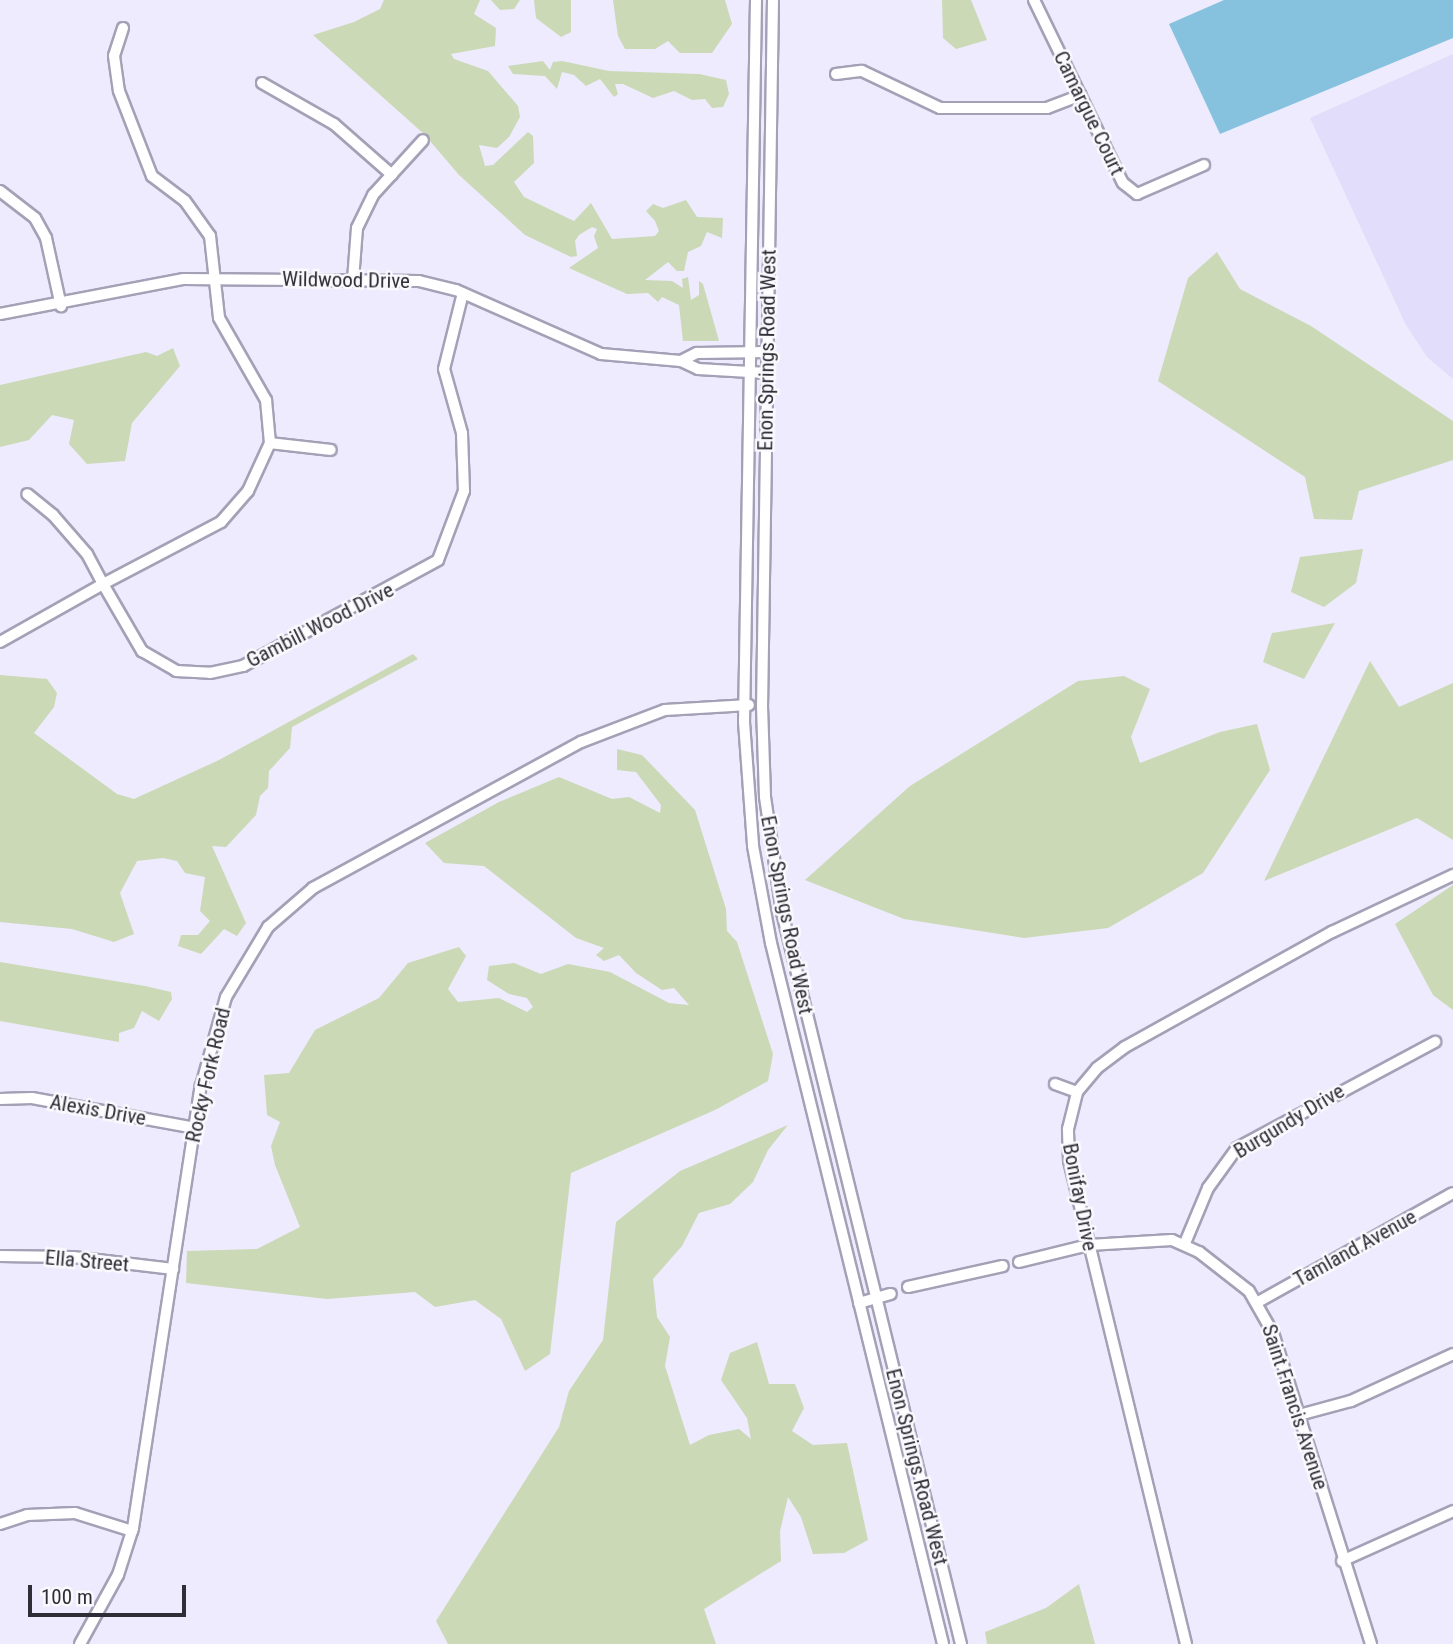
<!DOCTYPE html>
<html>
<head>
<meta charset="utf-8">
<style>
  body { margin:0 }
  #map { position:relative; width:1453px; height:1644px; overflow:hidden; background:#edebfd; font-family:"Roboto Condensed",sans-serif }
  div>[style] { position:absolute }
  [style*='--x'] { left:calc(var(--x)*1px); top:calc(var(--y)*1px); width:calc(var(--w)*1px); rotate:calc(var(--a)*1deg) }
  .built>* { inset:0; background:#e1ddfa }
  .green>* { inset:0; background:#cbd9b6 }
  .water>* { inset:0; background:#86c2de }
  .roads { filter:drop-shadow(2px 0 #a4a1b6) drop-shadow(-2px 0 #a4a1b6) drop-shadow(0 2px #a4a1b6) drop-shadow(0 -2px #a4a1b6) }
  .street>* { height:10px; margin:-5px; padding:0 5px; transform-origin:5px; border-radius:5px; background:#fff }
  span { translate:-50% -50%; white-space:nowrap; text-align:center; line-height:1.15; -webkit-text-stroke:5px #fafafe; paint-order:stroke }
  .street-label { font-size:21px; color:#2f2e36 }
  .scale { position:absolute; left:28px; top:1585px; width:158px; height:32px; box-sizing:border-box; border:4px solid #2f2e36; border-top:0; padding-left:9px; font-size:21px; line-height:24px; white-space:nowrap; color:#2f2e36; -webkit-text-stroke:5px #fafafe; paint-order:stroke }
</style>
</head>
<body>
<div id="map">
  <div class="built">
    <i style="clip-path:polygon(1453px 54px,1453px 379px,1427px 357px,1406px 325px,1310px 118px)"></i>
  </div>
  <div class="green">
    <i style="clip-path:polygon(384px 0,480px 0,474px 14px,496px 28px,495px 46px,451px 54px,454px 59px,488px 71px,518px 106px,520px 117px,509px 137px,497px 148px,479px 145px,485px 166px,493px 165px,528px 132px,533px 136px,534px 163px,514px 182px,524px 197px,574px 221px,591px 203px,612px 239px,655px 236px,659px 231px,655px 221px,646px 211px,653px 204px,663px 208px,686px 200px,697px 217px,723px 218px,722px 238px,707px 232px,701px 246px,688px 252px,684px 271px,677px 271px,668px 262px,645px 280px,672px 281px,683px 288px,682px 279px,688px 277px,691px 300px,699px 295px,699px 281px,703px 284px,719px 341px,683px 341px,679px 305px,662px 297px,658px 302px,648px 293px,627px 294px,569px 268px,598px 248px,594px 236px,597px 229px,592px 227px,579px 235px,575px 241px,577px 256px,571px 257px,525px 235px,459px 175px,424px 134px,313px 35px,354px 22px,380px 9px)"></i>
    <i style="clip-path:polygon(491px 0,520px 0,514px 9px,500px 10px)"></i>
    <i style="clip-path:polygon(534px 0,571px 0,571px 32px,561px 37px,536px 18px)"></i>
    <i style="clip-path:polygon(613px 0,725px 0,732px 24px,712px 53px,680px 53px,668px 41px,655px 49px,625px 49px,618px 36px)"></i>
    <i style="clip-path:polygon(942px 0,971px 0,987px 40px,956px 49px,943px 38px)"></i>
    <i style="clip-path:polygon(543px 61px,550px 70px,553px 62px,562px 61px,609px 71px,699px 74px,726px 80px,729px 94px,723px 107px,712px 108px,705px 99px,692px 100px,674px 91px,653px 98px,623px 84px,615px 84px,618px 94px,614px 97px,600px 79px,586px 86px,574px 75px,562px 72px,557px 89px,545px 76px,513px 74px,508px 66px)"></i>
    <i style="clip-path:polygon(1217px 252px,1240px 289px,1311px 326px,1453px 421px,1453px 460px,1359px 491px,1352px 520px,1314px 519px,1305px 477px,1158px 381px,1188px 278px)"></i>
    <i style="clip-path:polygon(173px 348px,180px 366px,132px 423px,125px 461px,87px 464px,69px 444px,74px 420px,52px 415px,29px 440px,0 447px,0 385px,146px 352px,157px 356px)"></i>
    <i style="clip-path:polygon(1363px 549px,1356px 583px,1324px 607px,1291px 592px,1300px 557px)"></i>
    <i style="clip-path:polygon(1335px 623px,1304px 679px,1263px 662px,1272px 633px)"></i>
    <i style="clip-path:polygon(413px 654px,418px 659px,292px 727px,290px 748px,269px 771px,268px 788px,260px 796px,256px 815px,226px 847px,212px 846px,246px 923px,237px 936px,224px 929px,201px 954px,178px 946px,181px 935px,198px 935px,210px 921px,200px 911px,205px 877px,185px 873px,177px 861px,163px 858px,137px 861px,120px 893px,134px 934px,114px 942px,72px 929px,0 922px,0 675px,47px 679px,57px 693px,54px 707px,34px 733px,117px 794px,134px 799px,219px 760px)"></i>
    <i style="clip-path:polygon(1370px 661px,1399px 707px,1453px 683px,1453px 840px,1417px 818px,1264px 881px)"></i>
    <i style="clip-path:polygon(1124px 676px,1150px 689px,1131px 737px,1140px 763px,1220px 732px,1257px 724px,1270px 770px,1203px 873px,1108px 928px,1024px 938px,904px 919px,805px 880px,910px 786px,1078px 681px)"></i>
    <i style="clip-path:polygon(617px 749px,642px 755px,695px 810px,726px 909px,727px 931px,737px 942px,773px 1054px,768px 1081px,715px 1110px,571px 1173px,550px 1354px,525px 1371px,501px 1319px,475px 1300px,435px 1307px,415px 1292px,327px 1299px,186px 1283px,187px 1251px,257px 1249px,300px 1227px,275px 1165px,271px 1146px,280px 1122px,267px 1115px,264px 1075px,289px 1073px,315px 1030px,379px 998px,408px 963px,459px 947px,466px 956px,448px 989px,458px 1002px,499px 998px,527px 1012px,533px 1007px,527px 998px,509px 994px,487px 980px,489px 966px,514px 963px,541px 974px,568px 964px,610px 972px,669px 1003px,689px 1005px,674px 988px,662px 990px,636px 973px,619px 955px,604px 961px,596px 955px,604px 948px,576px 938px,484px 866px,444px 863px,425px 843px,499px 802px,559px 777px,612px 799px,629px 797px,660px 813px,661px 805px,636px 772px,617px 770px)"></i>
    <i style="clip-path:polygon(1453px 885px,1453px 1010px,1433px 995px,1395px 924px)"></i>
    <i style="clip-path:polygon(0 962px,145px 986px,171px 992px,172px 999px,159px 1021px,142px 1011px,134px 1028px,119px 1033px,119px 1042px,0 1021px)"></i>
    <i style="clip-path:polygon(788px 1125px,768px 1150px,753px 1182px,730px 1204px,699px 1213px,682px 1246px,653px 1279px,657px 1317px,670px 1337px,665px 1366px,690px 1445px,709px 1435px,739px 1429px,751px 1439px,747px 1418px,721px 1380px,730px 1353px,757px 1342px,769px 1384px,795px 1384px,804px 1408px,792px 1431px,813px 1445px,847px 1443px,868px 1540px,844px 1553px,813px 1554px,801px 1517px,788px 1497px,780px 1531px,781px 1561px,704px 1609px,716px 1644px,448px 1644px,436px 1621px,559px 1427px,569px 1391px,603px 1340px,616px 1222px,680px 1171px)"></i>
    <i style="clip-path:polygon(1079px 1584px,1095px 1644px,987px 1644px,985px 1632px,1046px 1608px)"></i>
  </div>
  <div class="water">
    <i style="clip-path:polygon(1224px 0,1453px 0,1453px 38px,1220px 134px,1169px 24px)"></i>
  </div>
  <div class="roads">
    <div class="street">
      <i style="--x:756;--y:0;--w:722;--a:90.95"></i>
      <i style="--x:744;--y:722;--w:124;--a:85.8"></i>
      <i style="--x:753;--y:846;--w:99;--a:79.5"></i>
      <i style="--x:771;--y:943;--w:722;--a:76.21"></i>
      <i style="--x:773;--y:0;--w:706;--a:90.89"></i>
      <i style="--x:762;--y:706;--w:91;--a:88.1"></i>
      <i style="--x:765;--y:797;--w:116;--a:81.6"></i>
      <i style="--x:782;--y:912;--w:754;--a:76.26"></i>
      <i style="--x:1034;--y:0;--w:203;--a:64.1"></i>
      <i style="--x:1123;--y:183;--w:18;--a:38"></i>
      <i style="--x:1137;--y:194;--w:73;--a:-23.4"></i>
      <i style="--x:123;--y:28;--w:29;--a:108"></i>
      <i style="--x:114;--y:56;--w:35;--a:82"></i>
      <i style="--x:119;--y:91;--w:91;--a:68.8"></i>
      <i style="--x:152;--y:176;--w:41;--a:37.1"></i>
      <i style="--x:185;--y:201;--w:43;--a:54.5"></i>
      <i style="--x:210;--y:236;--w:82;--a:83.7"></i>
      <i style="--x:219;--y:318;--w:95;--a:60.2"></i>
      <i style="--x:266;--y:400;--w:43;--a:84.7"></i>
      <i style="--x:270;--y:443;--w:53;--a:114.6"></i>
      <i style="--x:248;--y:491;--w:41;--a:131.1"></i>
      <i style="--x:221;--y:522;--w:133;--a:152.3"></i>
      <i style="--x:103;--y:584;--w:78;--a:59.8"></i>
      <i style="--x:142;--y:651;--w:39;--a:30"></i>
      <i style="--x:176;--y:671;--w:34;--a:3"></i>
      <i style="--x:210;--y:673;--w:34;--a:-12"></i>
      <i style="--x:243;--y:666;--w:222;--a:-28.5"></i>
      <i style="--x:438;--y:560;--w:74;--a:-69.4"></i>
      <i style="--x:464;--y:491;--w:58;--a:-92"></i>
      <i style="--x:462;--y:433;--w:66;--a:-105.7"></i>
      <i style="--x:444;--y:369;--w:78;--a:-76"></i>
      <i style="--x:836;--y:74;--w:26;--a:-7"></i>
      <i style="--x:862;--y:71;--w:86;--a:25.4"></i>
      <i style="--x:940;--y:108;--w:107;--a:0"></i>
      <i style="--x:1047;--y:108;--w:36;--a:-21"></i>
      <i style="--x:262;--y:83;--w:83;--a:29.7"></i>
      <i style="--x:334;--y:124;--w:77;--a:41.3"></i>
      <i style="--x:0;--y:191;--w:44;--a:37.6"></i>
      <i style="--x:35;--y:218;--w:23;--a:61"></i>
      <i style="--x:46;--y:238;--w:70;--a:77.6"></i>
      <i style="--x:353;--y:280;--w:52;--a:-85.6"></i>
      <i style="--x:357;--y:228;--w:37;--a:-64"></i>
      <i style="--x:373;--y:195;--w:74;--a:-47.7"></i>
      <i style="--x:0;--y:314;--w:187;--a:-10.8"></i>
      <i style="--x:184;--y:279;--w:235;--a:0.5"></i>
      <i style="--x:419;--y:281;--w:38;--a:14"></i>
      <i style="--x:456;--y:290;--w:158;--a:23.8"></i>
      <i style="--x:601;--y:354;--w:80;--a:5"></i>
      <i style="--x:681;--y:361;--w:19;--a:25"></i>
      <i style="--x:698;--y:369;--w:69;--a:3.3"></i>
      <i style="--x:681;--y:361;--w:18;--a:-27"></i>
      <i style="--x:697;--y:353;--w:70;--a:-0.8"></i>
      <i style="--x:270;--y:443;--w:61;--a:6.5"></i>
      <i style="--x:0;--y:642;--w:118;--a:-29.4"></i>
      <i style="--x:103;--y:584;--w:34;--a:-118"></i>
      <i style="--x:87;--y:554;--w:52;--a:-131.1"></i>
      <i style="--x:53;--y:515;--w:33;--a:-141"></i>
      <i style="--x:1055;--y:1084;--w:23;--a:20"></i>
      <i style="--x:0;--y:1099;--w:32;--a:-2"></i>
      <i style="--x:32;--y:1098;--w:166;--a:10.4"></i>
      <i style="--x:1185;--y:1243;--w:60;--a:-67.3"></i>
      <i style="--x:1208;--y:1188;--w:49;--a:-54.1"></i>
      <i style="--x:1237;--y:1148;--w:225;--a:-28.2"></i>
      <i style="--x:0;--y:1256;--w:73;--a:0.8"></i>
      <i style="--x:73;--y:1257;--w:101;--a:6.8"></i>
      <i style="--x:1019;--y:1262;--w:72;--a:-13.7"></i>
      <i style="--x:1089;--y:1245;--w:83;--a:-3.4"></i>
      <i style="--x:1172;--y:1240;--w:30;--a:24"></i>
      <i style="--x:1199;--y:1252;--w:63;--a:38"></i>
      <i style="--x:1249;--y:1291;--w:48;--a:60.3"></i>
      <i style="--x:1273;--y:1333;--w:326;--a:72.5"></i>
      <i style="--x:908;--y:1287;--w:97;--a:-12.5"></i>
      <i style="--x:1258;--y:1302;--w:223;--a:-29.2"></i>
      <i style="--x:859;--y:1303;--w:33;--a:-16"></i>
      <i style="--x:1299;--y:1415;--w:54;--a:-15.1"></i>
      <i style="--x:1351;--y:1401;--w:112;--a:-24.7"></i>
      <i style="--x:0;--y:1524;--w:28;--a:-18"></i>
      <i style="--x:27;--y:1515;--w:48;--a:-2.4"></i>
      <i style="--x:75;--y:1513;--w:60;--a:17.5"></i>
      <i style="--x:1342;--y:1561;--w:122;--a:-24.2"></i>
      <i style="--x:80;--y:1644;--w:79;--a:-61.2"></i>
      <i style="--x:118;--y:1575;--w:49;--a:-72.3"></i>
      <i style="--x:133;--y:1528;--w:447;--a:-81.3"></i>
      <i style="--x:201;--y:1086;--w:92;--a:-74.3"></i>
      <i style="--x:226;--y:997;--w:82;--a:-59"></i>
      <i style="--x:268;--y:927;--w:60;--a:-40.9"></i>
      <i style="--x:313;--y:888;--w:305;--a:-28.6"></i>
      <i style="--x:581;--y:742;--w:90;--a:-20.9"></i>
      <i style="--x:665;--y:710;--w:84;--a:-3.4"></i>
      <i style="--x:1186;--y:1644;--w:498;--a:-103.6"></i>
      <i style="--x:1069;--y:1160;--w:31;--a:-92"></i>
      <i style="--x:1068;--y:1129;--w:38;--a:-76"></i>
      <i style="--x:1077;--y:1092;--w:31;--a:-50"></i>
      <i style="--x:1097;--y:1068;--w:35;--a:-37"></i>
      <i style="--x:1125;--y:1047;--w:237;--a:-29.1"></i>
      <i style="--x:1332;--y:932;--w:134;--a:-25.2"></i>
    </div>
  </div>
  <div class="street-label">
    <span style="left:1089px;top:113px;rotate:64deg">Camargue Court</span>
    <span style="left:346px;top:280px;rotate:1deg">Wildwood Drive</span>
    <span style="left:767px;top:350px;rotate:-89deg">Enon Springs Road West</span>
    <span style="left:320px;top:625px;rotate:-27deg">Gambill Wood Drive</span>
    <span style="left:787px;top:915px;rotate:79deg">Enon Springs Road West</span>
    <span style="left:208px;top:1075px;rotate:-77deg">Rocky Fork Road</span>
    <span style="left:98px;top:1110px;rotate:10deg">Alexis Drive</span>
    <span style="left:1289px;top:1121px;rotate:-31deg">Burgundy Drive</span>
    <span style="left:1080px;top:1197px;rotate:79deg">Bonifay Drive</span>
    <span style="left:1355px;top:1248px;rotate:-29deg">Tamland Avenue</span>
    <span style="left:87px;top:1261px;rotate:5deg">Ella Street</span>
    <span style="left:1295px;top:1407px;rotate:72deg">Saint Francis Avenue</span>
    <span style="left:917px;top:1467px;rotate:76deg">Enon Springs Road West</span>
  </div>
  <div class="scale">100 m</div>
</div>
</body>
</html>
